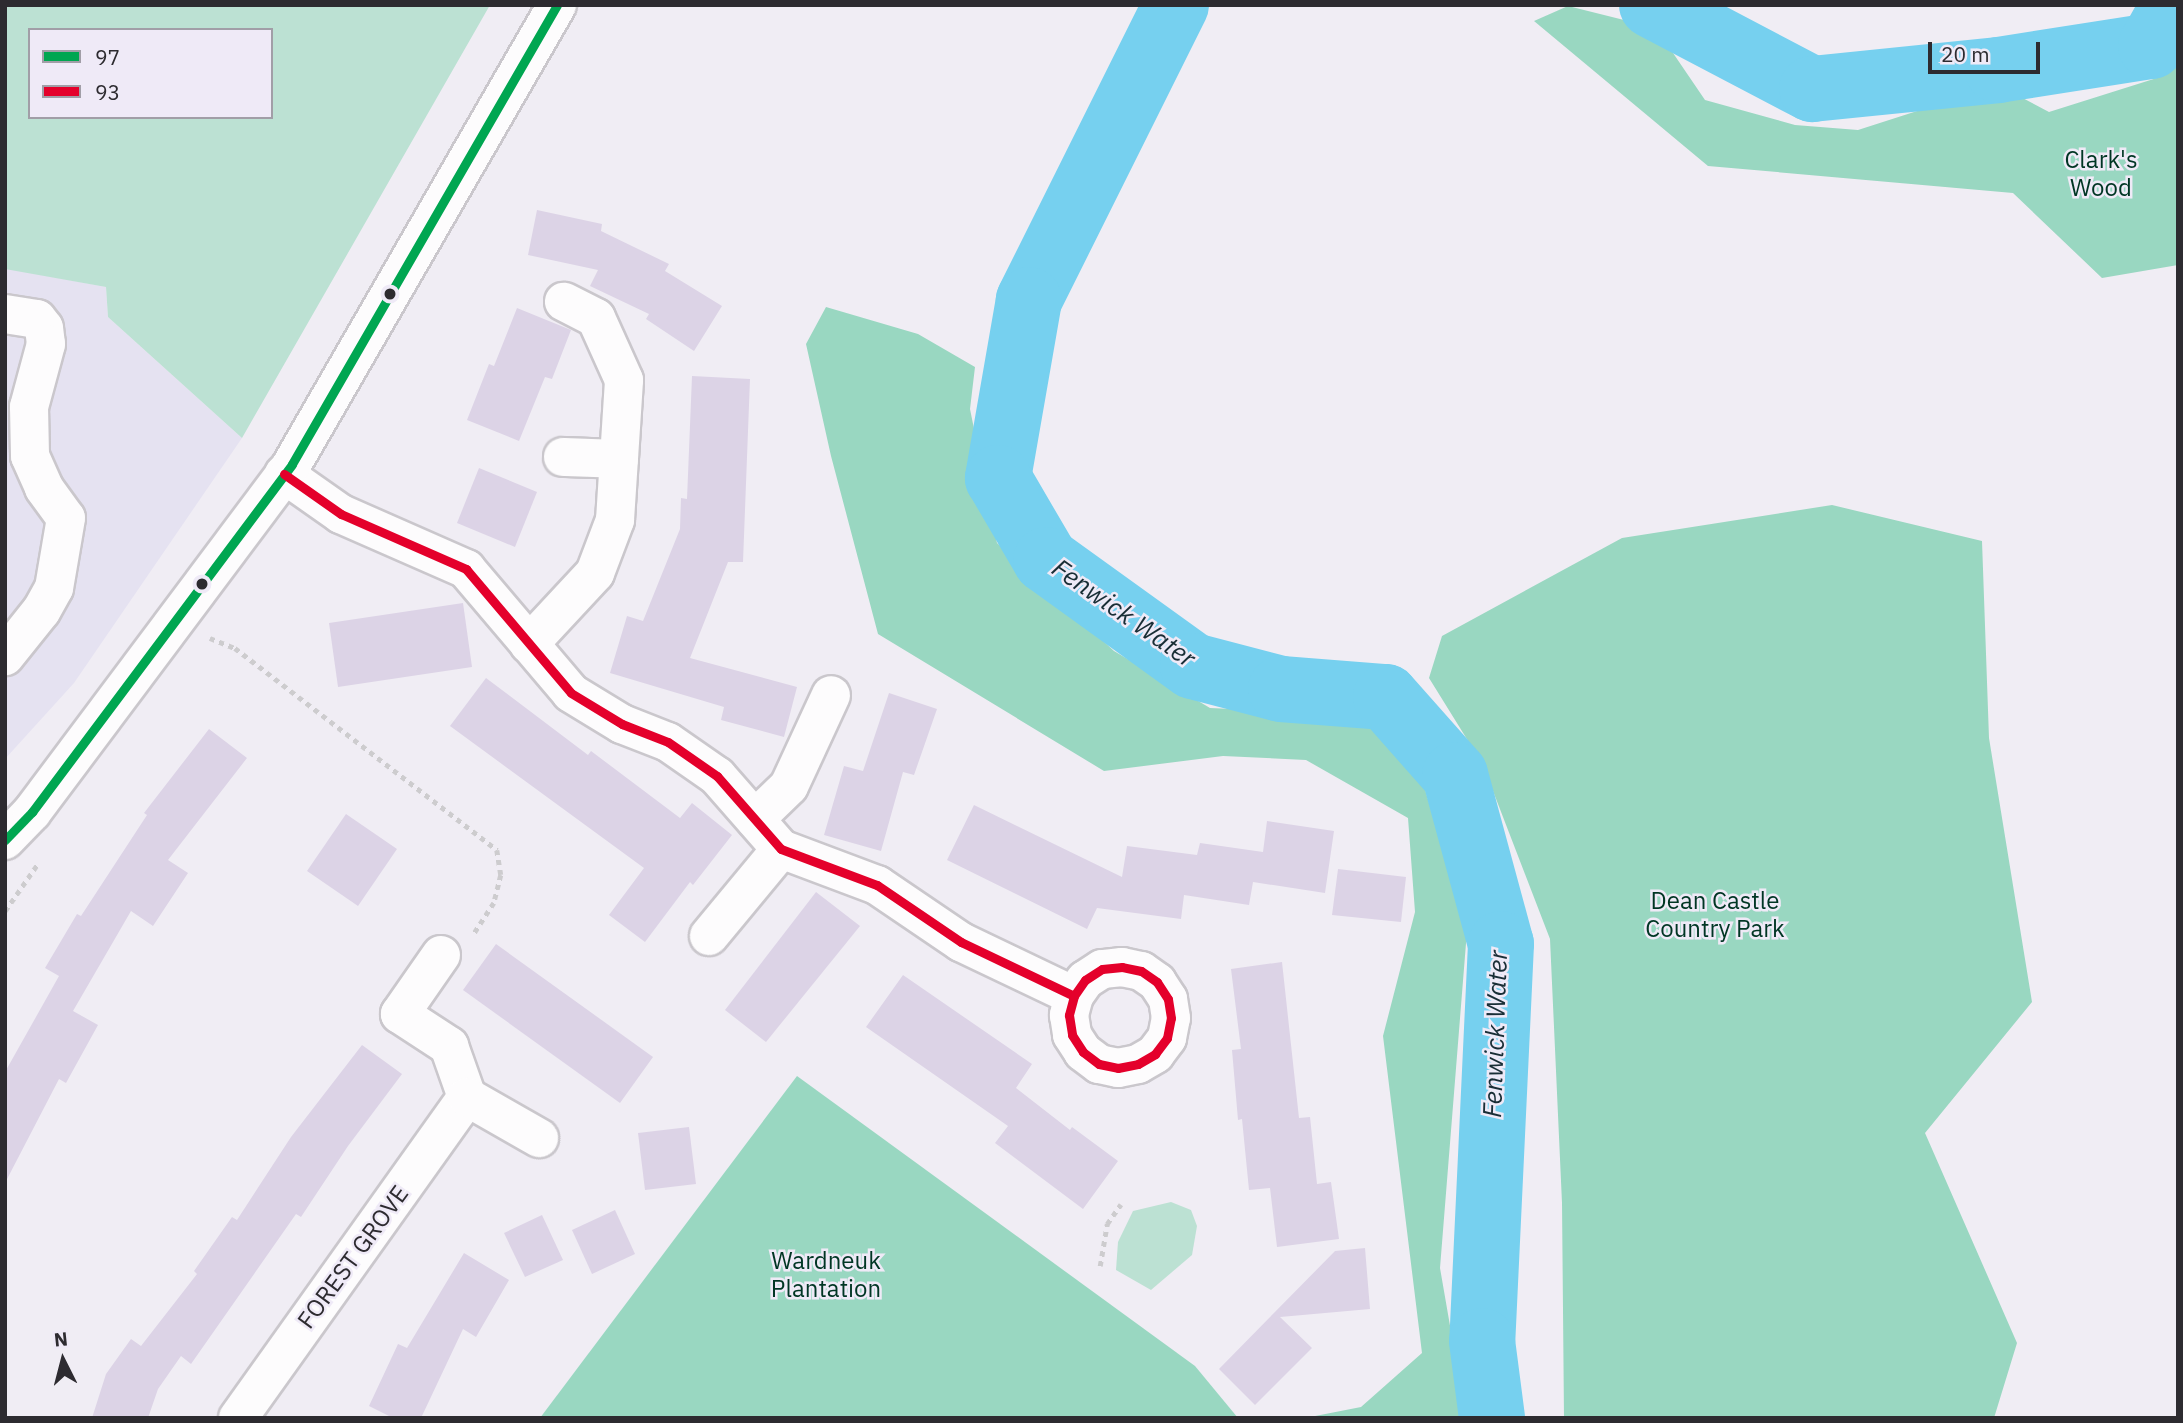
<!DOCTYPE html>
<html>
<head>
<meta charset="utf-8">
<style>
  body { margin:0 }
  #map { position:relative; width:2183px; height:1423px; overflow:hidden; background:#f0edf4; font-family:"IBM Plex Sans",sans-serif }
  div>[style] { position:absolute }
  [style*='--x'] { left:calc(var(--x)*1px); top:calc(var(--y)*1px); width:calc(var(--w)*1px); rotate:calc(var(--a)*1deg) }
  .commercial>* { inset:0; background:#e5e2f1 }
  .green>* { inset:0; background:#bce1d3 }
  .forest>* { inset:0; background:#99d7c1 }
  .river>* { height:66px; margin:-33px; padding:0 33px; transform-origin:33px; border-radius:33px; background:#76d0ef }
  .building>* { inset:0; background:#dcd3e6 }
  .path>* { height:4.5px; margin-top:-2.25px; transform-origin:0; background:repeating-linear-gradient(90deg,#cdccce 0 5px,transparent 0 10px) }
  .roads { filter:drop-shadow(2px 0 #cac7cc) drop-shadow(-2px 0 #cac7cc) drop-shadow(0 2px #cac7cc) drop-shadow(0 -2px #cac7cc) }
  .minor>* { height:38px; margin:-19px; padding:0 19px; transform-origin:19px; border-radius:19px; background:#fdfcfd }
  .major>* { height:38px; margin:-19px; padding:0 19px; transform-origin:19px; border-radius:19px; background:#fdfcfd }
  .bus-1>* { height:9px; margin:-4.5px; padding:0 4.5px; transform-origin:4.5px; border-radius:4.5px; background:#00a651 }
  .bus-2>* { height:9px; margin:-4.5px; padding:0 4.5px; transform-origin:4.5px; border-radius:4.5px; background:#e4002b }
  .dots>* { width:19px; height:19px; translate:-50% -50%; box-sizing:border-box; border:4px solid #efeaf7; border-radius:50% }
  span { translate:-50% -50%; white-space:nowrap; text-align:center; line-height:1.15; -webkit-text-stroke:5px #efeaf7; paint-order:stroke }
  .park-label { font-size:24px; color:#003624 }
  .street-label { font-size:24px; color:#2d2b30 }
  .water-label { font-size:26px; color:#192e36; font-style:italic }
  .frame { position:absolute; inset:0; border:7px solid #2d2b30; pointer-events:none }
  .legend { position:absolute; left:28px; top:28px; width:245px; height:91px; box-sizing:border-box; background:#efeaf7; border:2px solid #a19ea7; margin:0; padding:9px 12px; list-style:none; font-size:21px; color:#2d2b30 }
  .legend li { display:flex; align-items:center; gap:14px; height:35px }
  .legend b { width:35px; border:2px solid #a19ea7 }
  .north { position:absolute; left:28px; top:1325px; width:70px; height:70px; -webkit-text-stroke:5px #efeaf7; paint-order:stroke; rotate:354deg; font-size:19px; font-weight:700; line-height:28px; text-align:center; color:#2d2b30 }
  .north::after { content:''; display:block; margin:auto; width:24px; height:32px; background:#2d2b30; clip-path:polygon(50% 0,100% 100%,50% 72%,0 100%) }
  .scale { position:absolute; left:1928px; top:42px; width:112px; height:32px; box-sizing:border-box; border:4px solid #2d2b30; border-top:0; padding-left:9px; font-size:21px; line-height:24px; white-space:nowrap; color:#2d2b30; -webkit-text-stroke:5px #efeaf7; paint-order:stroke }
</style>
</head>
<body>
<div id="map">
  <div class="commercial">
    <i style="clip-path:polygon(5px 268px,106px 287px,108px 317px,242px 438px,74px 683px,5px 759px)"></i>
  </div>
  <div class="green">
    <i style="clip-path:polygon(evenodd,5px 5px,490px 5px,242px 438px,108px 317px,106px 287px,5px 269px,5px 5px,30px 30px,271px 30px,271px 117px,30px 117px,30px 30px)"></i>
    <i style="clip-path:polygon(1171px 1202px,1191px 1210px,1197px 1226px,1192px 1255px,1151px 1290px,1116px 1270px,1118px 1242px,1133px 1211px)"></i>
  </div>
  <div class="forest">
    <i style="clip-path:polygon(1568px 6px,1656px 28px,1705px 100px,1795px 125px,1858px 130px,1998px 85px,2049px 112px,2160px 77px,2178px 66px,2178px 265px,2102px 278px,2013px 193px,1708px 166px,1534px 21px)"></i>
    <i style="clip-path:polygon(826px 307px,918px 334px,975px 367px,970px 409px,997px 543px,1114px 651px,1210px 708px,1297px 712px,1377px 729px,1424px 786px,1467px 931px,1440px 1268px,1466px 1418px,1305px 1418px,1361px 1407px,1422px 1353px,1383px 1036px,1415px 912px,1408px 818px,1306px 760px,1223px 756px,1104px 771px,878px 634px,831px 456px,806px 344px)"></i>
    <i style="clip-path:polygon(1832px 505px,1982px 541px,1989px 738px,2032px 1002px,1925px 1133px,2017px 1343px,1994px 1418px,1564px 1418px,1562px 1203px,1550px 939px,1483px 765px,1429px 678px,1442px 636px,1622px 538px)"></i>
    <i style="clip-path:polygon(797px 1076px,1195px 1366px,1238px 1418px,540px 1418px)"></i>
  </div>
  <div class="river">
    <i style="--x:1176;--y:5;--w:330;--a:116.5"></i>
    <i style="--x:1029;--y:300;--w:181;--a:99.9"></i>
    <i style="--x:998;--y:478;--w:95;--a:59.7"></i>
    <i style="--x:1046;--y:560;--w:181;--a:35.8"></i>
    <i style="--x:1193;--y:666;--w:91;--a:14.6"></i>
    <i style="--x:1281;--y:689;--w:105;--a:4.4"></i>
    <i style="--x:1386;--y:697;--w:104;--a:48.5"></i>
    <i style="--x:1455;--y:775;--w:175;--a:74.8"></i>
    <i style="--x:1501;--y:944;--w:397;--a:92.7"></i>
    <i style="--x:1482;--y:1341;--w:78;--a:82.6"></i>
    <i style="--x:1652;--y:5;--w:181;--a:27.7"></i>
    <i style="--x:1812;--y:89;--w:187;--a:-5.8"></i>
    <i style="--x:1998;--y:70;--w:155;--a:-8.9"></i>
    <i style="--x:2151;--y:46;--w:47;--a:-60.7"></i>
  </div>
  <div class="building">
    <i style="clip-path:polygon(537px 210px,602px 224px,601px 231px,669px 264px,665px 271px,722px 306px,694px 351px,646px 319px,649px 314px,590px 286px,598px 270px,528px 255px)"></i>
    <i style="clip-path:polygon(517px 308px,571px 330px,552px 379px,545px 377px,519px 441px,467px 420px,489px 364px,494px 366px)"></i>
    <i style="clip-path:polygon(692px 376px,750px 379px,743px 562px,728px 562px,690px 658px,797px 687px,784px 737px,721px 720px,724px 707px,610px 673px,627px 616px,643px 621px,680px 529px,681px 498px,687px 499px)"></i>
    <i style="clip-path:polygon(479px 468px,537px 492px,515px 547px,457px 523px)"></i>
    <i style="clip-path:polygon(463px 603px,472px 667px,338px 687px,329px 623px)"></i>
    <i style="clip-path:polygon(486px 678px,588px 755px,591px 751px,680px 818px,692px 803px,732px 835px,693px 885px,690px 882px,645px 942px,609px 915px,644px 868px,450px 726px)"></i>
    <i style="clip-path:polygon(889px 693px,937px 709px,914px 775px,903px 772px,881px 851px,824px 835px,844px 766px,863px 771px)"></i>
    <i style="clip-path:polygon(209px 729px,247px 758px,168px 860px,188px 873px,153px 926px,131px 911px,73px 1011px,98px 1025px,66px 1083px,59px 1079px,5px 1183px,5px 1072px,59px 976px,45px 968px,77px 914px,81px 916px,147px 815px,144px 813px)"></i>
    <i style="clip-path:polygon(974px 805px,1122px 877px,1127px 846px,1197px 855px,1200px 843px,1263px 852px,1267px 821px,1334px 831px,1325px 893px,1253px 882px,1249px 905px,1184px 895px,1181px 919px,1097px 908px,1087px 929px,947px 860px)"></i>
    <i style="clip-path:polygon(346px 814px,397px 849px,358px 906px,307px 871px)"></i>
    <i style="clip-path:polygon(1338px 869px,1406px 877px,1401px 922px,1332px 915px)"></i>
    <i style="clip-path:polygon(816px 892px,860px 926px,766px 1042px,725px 1010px)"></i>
    <i style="clip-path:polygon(496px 944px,653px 1057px,620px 1103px,463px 990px)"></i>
    <i style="clip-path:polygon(1282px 962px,1299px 1118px,1310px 1117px,1317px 1184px,1331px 1182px,1339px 1239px,1277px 1247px,1270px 1188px,1249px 1190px,1242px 1119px,1238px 1120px,1232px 1050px,1241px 1049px,1231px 969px)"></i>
    <i style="clip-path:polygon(903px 975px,1032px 1064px,1016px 1088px,1070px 1130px,1072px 1127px,1118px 1161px,1083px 1209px,995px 1143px,1008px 1126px,866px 1027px)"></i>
    <i style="clip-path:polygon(362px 1045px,402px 1074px,348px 1146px,301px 1217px,296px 1214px,191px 1364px,181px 1356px,158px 1389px,148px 1418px,92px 1418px,106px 1374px,131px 1339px,141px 1346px,197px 1274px,194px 1271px,232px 1217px,237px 1220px,291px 1137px)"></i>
    <i style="clip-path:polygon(689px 1127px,696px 1184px,645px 1190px,638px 1133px)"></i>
    <i style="clip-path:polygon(615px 1210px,635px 1254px,592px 1274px,572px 1230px)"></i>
    <i style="clip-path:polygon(542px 1215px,563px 1260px,525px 1277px,504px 1233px)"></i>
    <i style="clip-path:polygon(1365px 1248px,1370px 1309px,1280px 1317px,1312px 1348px,1255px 1405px,1219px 1369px,1335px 1251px)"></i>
    <i style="clip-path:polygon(464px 1253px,509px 1280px,476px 1337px,463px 1329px,421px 1418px,393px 1418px,369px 1406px,398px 1344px,407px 1348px)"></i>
  </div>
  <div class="path">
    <i style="--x:210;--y:638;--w:27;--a:22"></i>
    <i style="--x:235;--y:648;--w:331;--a:37.6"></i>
    <i style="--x:497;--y:850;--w:25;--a:81"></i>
    <i style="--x:501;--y:875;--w:29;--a:104"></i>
    <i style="--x:494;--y:903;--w:37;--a:123"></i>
    <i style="--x:5;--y:911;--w:56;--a:-55.2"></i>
    <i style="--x:1100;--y:1266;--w:43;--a:-80.5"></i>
    <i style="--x:1107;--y:1224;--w:24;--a:-55"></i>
  </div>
  <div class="roads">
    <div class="minor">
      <i style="--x:5;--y:314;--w:32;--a:9"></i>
      <i style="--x:37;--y:319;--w:11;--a:52"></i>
      <i style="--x:44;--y:328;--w:16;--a:83"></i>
      <i style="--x:46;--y:344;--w:65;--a:105.1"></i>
      <i style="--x:29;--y:407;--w:49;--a:88.8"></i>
      <i style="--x:30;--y:456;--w:35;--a:66"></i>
      <i style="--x:44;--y:488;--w:37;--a:54"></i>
      <i style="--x:66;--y:518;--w:71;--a:99.7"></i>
      <i style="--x:54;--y:588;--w:26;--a:119"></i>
      <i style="--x:41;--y:611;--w:58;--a:128.7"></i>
      <i style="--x:563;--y:457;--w:56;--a:2"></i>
      <i style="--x:284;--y:474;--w:70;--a:35.1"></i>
      <i style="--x:341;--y:514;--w:137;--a:23.7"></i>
      <i style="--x:466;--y:569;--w:162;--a:49.7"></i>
      <i style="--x:571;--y:693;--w:60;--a:31.3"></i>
      <i style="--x:622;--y:724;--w:49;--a:21.4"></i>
      <i style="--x:668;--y:742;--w:60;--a:34.8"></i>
      <i style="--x:717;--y:776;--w:97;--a:48.8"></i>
      <i style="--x:781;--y:849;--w:103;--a:20.6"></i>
      <i style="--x:877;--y:885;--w:102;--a:34.2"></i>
      <i style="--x:961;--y:942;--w:125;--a:25.5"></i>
      <i style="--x:1074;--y:996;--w:20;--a:105"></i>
      <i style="--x:1069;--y:1015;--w:20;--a:81"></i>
      <i style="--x:1072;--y:1035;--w:20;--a:57"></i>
      <i style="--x:1083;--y:1052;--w:20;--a:37"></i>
      <i style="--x:1099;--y:1064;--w:19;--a:12"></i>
      <i style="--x:1118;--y:1068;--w:20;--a:-11"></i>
      <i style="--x:1138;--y:1064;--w:20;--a:-30"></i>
      <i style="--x:1155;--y:1054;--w:20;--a:-53"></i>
      <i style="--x:1167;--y:1038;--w:20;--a:-79"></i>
      <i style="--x:1171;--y:1018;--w:19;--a:-99"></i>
      <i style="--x:1168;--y:999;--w:20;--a:-123"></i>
      <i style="--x:1157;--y:982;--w:19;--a:-145"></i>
      <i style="--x:1141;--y:971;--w:19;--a:-168"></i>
      <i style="--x:1122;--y:967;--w:20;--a:174"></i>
      <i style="--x:1102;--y:969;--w:20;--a:147"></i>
      <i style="--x:1085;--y:980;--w:19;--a:125"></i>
      <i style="--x:529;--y:644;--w:97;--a:-47.1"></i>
      <i style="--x:595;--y:573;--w:57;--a:-69.3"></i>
      <i style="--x:615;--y:520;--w:140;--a:-86.3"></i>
      <i style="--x:624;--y:380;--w:68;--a:-114.3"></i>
      <i style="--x:596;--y:318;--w:36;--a:-153"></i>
      <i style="--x:755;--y:819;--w:47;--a:-44.1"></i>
      <i style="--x:789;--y:786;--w:100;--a:-65.2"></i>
      <i style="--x:709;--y:936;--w:113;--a:-50.4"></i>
      <i style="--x:441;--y:955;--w:72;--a:124.8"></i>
      <i style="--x:400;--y:1014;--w:59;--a:33.1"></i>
      <i style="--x:449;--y:1046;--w:54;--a:70.6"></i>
      <i style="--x:238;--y:1418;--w:394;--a:-54.5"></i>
      <i style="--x:467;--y:1097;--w:83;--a:29.7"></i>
    </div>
    <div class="major">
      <i style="--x:5;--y:840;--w:39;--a:-46"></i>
      <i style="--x:32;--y:812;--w:434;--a:-53.2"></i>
      <i style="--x:292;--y:464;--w:530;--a:-60"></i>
    </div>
  </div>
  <div class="bus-1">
    <i style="--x:5;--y:840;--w:39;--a:-46"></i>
    <i style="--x:32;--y:812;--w:434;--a:-53.2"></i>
    <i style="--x:292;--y:464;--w:530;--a:-60"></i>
  </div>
  <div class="bus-2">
    <i style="--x:284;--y:474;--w:70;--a:35.1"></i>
    <i style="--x:341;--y:514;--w:137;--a:23.7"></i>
    <i style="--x:466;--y:569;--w:162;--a:49.7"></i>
    <i style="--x:571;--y:693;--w:60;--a:31.3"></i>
    <i style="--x:622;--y:724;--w:49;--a:21.4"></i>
    <i style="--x:668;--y:742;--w:60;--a:34.8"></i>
    <i style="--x:717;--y:776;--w:97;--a:48.8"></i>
    <i style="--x:781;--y:849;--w:103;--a:20.6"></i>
    <i style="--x:877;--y:885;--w:102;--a:34.2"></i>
    <i style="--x:961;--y:942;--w:125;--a:25.5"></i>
    <i style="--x:1074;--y:996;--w:20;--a:105"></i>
    <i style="--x:1069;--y:1015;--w:20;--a:81"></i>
    <i style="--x:1072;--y:1035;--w:20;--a:57"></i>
    <i style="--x:1083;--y:1052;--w:20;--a:37"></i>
    <i style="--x:1099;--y:1064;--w:19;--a:12"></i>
    <i style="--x:1118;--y:1068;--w:20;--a:-11"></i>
    <i style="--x:1138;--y:1064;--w:20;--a:-30"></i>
    <i style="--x:1155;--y:1054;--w:20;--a:-53"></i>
    <i style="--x:1167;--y:1038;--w:20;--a:-79"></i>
    <i style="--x:1171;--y:1018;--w:19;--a:-99"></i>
    <i style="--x:1168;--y:999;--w:20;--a:-123"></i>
    <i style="--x:1157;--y:982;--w:19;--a:-145"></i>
    <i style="--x:1141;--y:971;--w:19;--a:-168"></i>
    <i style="--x:1122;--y:967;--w:20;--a:174"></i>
    <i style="--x:1102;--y:969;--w:20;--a:147"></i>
    <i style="--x:1085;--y:980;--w:19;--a:125"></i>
  </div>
  <div class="dots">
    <i style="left:390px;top:294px;background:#2d2b30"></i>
    <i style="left:202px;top:584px;background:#2d2b30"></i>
  </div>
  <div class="park-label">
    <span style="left:2101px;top:174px">Clark's<br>Wood</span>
    <span style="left:1715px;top:915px">Dean Castle<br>Country Park</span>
    <span style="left:826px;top:1275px">Wardneuk<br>Plantation</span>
  </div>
  <div class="street-label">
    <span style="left:353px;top:1257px;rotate:-54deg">FOREST GROVE</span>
  </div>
  <div class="water-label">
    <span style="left:1124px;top:613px;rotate:35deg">Fenwick Water</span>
    <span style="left:1495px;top:1034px;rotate:-88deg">Fenwick Water</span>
  </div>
  <div class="frame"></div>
  <ul class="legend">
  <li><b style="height:9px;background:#00a651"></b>97</li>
  <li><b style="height:9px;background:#e4002b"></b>93</li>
  </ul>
  <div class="north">N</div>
  <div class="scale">20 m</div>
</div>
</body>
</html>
